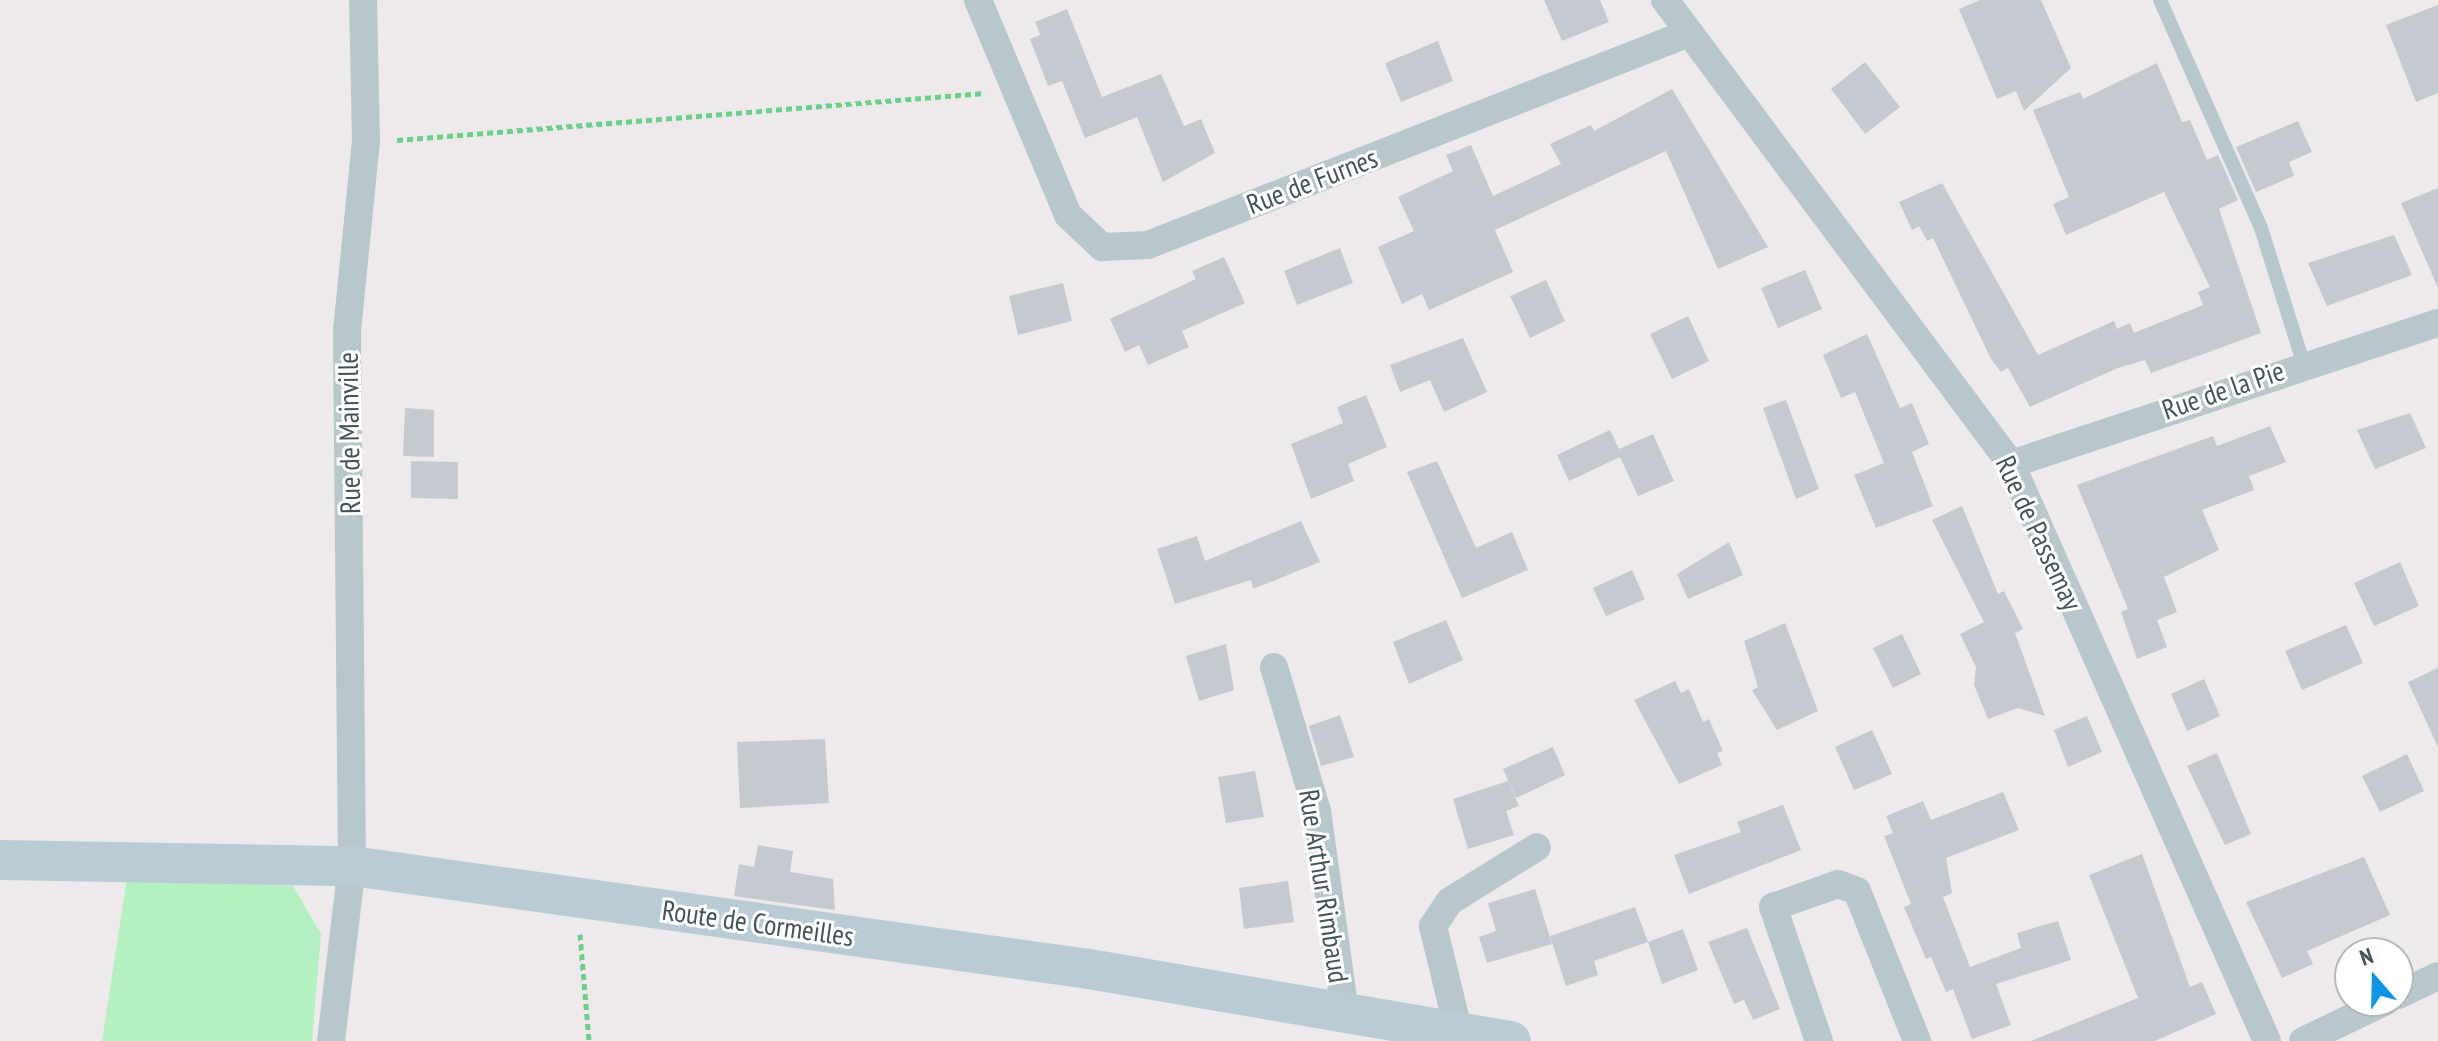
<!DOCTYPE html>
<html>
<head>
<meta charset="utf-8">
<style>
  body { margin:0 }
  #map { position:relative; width:2438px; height:1041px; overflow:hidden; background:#eeeaeb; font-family:"PT Sans Narrow",sans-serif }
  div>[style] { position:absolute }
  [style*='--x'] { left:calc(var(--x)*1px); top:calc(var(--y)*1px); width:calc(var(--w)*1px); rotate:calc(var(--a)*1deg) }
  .green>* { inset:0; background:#b4f1c0 }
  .building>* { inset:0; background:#c4cacf }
  .path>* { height:5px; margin-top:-2.5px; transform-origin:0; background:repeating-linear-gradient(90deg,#6ad08a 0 6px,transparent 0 10px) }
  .lane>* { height:14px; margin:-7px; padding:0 7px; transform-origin:7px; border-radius:7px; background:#b8c7cc }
  .street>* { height:28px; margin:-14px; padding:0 14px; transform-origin:14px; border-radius:14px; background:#b8c7cc }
  .secondary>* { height:40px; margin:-20px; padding:0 20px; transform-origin:20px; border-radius:20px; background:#b9cbd4 }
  span { translate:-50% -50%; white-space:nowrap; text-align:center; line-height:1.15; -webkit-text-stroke:6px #fff; paint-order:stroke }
  .street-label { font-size:28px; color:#425359 }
  .north { position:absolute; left:2334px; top:937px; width:80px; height:80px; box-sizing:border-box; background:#fff; border:2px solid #b3babd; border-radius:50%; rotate:340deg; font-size:22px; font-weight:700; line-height:32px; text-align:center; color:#425359 }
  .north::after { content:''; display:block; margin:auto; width:28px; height:36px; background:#0d95e6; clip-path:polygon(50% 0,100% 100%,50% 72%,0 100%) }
</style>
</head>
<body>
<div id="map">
  <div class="green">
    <i style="clip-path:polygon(127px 878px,293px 886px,321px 934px,312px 1041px,102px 1041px)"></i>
  </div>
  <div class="building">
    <i style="clip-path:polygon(1544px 0,1600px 0,1609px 22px,1562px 41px)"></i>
    <i style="clip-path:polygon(1980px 0,2041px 0,2071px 68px,2024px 111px,2016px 91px,1997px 99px,1959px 9px)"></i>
    <i style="clip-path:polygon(2438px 5px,2438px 93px,2416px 102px,2386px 25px)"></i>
    <i style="clip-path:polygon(1067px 9px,1102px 97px,1161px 74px,1184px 126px,1201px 119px,1215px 153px,1163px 182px,1137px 117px,1085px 138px,1062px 81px,1048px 86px,1030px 39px,1040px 35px,1035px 22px)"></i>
    <i style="clip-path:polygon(1438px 41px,1453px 81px,1401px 102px,1385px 63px)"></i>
    <i style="clip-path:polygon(1865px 62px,1900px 107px,1865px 134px,1831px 89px)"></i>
    <i style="clip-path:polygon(2157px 63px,2182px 122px,2190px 120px,2207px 160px,2218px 155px,2238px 200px,2219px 209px,2261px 333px,2151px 373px,2145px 360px,2118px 368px,2030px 407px,2008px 368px,2001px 372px,1991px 359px,1933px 238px,1927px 241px,1919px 226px,1912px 230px,1899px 202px,1942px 183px,2038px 355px,2114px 321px,2117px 329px,2130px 323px,2134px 333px,2203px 305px,2198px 292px,2210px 287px,2164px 192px,2066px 235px,2053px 204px,2069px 197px,2033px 110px,2080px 92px,2083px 99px)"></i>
    <i style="clip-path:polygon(1672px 89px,1768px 247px,1718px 269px,1666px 151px,1495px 230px,1513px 272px,1429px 310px,1422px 294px,1402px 304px,1378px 247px,1414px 231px,1398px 197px,1453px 171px,1446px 155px,1471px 145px,1493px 196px,1561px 164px,1550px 144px,1591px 125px,1594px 131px)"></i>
    <i style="clip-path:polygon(2298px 121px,2312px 152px,2289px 162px,2294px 176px,2256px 192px,2236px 147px)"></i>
    <i style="clip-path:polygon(2438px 188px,2438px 288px,2401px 203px)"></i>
    <i style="clip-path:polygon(2394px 235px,2412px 275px,2327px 306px,2308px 263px)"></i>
    <i style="clip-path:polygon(1340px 248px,1353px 283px,1297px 305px,1284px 271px)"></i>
    <i style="clip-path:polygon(1224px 257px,1245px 303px,1182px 331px,1189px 347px,1148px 365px,1139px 345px,1125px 352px,1110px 319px,1196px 279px,1192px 271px)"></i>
    <i style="clip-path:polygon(1805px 270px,1822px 309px,1778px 328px,1761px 288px)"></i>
    <i style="clip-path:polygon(1546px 280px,1565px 321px,1530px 338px,1510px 296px)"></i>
    <i style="clip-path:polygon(1063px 283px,1072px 321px,1018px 335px,1009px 296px)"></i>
    <i style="clip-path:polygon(1688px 316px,1709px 361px,1672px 379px,1650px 334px)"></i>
    <i style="clip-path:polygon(1867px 334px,1900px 408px,1912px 403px,1929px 444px,1912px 452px,1933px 506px,1876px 528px,1854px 475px,1884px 463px,1855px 392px,1841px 398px,1823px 355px)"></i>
    <i style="clip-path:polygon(1463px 338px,1487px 392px,1444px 412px,1430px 380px,1400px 392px,1390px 365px)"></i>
    <i style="clip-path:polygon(1366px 395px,1387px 447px,1348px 464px,1354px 481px,1311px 499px,1291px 444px,1343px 423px,1337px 407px)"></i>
    <i style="clip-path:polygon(1786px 400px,1819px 489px,1796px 499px,1763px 408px)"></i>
    <i style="clip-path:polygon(405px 408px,434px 410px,434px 457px,403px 456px)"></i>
    <i style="clip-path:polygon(2410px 413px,2426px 448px,2375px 469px,2357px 430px)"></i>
    <i style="clip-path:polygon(2270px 426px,2286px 462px,2249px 476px,2254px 490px,2202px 510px,2219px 550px,2164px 577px,2177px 612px,2157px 620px,2167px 647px,2137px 659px,2121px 612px,2128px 609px,2077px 485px,2213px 436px,2217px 446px)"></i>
    <i style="clip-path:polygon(1610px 430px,1619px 449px,1653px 434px,1674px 481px,1638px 496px,1620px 457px,1569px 481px,1557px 455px)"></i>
    <i style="clip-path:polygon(411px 461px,458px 462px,458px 499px,411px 498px)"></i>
    <i style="clip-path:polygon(1437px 461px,1476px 548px,1512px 532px,1528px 570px,1462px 598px,1407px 472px)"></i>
    <i style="clip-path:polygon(1962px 506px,1998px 594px,2004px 591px,2023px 629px,2015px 633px,2045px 716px,2018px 708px,1988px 719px,1974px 685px,1976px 667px,1960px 634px,1984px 622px,1932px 520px)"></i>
    <i style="clip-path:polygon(1301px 521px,1320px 562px,1253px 589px,1251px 580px,1175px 604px,1157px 549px,1197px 536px,1205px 561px)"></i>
    <i style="clip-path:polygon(1729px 542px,1743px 575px,1688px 599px,1677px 574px)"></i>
    <i style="clip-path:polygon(2400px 562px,2419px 606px,2374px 626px,2354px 583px)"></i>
    <i style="clip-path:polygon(1632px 570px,1645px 599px,1606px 616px,1593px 588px)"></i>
    <i style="clip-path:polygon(1446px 620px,1463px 660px,1409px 684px,1393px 642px)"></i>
    <i style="clip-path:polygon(1785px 623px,1818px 711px,1777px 730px,1752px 690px,1758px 687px,1744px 641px)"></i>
    <i style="clip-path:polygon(2346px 625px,2363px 663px,2302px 690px,2285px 651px)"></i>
    <i style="clip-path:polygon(1902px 634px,1921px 674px,1893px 688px,1873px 648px)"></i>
    <i style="clip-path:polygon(1226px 644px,1234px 690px,1199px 701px,1186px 656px)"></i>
    <i style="clip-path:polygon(2438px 668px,2438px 747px,2408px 682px)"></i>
    <i style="clip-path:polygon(2204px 679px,2220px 716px,2187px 731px,2171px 694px)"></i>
    <i style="clip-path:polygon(1675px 681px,1681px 693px,1689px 689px,1703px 722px,1709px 719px,1723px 751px,1717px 753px,1722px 765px,1679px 784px,1634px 700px)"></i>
    <i style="clip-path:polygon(1340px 715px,1354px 757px,1321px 766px,1309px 726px)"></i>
    <i style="clip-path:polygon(2087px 716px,2102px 752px,2068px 767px,2054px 730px)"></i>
    <i style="clip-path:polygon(1872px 730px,1892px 774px,1854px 790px,1835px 747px)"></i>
    <i style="clip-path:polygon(825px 739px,829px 803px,740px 808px,737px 742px)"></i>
    <i style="clip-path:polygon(1553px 747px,1565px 775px,1516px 798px,1503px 769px)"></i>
    <i style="clip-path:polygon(2217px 753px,2251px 834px,2225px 845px,2187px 766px)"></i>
    <i style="clip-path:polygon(2407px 754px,2424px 791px,2380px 812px,2362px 776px)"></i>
    <i style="clip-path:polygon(1255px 771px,1264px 817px,1226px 823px,1218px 777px)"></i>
    <i style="clip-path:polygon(1508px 781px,1519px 806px,1506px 811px,1514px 835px,1468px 849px,1453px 799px)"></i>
    <i style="clip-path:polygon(2003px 792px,2019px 830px,1946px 858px,1952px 893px,1943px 897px,1970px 967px,2021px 948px,2017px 933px,2058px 921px,2071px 960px,1996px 984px,2011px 1025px,1972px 1039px,1953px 989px,1946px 992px,1931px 957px,1926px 959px,1904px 907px,1911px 904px,1884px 836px,1893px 833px,1886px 816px,1923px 801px,1931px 820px)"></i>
    <i style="clip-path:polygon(1783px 805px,1801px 850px,1689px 894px,1674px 855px,1741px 832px,1737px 822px)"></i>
    <i style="clip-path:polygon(758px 845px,793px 851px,790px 872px,833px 879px,835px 910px,734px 896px,739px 864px,754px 867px)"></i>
    <i style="clip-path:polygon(2142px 854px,2190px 987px,2202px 982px,2216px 1014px,2155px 1041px,2031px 1041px,2138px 998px,2089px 875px)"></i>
    <i style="clip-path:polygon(2364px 857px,2390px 915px,2307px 951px,2313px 964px,2282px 978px,2246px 902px)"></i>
    <i style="clip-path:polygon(1288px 881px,1294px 922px,1244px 929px,1239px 888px)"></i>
    <i style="clip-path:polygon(1535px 889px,1552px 944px,1487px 963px,1479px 937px,1496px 931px,1488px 903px)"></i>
    <i style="clip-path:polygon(1635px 907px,1648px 942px,1594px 961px,1598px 975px,1566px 986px,1550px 936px)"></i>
    <i style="clip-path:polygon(1747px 928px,1780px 1009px,1753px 1020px,1744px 1000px,1734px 1004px,1708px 942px)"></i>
    <i style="clip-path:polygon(1683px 929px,1698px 970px,1662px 984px,1648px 942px)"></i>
  </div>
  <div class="path">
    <i style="--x:397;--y:140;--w:590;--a:-4.57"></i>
    <i style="--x:580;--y:934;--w:107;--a:85.2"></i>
  </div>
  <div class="lane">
    <i style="--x:2160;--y:0;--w:249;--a:66.1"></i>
    <i style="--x:2261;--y:228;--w:140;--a:72.6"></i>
  </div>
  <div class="street">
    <i style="--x:978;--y:0;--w:233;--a:67.3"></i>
    <i style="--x:1068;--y:215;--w:47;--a:43.3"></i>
    <i style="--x:1102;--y:247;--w:46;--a:-2.5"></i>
    <i style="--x:1148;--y:245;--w:581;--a:-21.4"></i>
    <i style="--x:1665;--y:0;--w:579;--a:53.29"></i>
    <i style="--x:2011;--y:464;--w:631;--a:66.07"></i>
    <i style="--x:2011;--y:464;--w:450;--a:-18.3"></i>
    <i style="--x:1274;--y:667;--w:150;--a:73.4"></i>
    <i style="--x:1317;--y:811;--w:204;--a:82.1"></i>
    <i style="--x:2398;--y:995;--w:44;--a:-25.4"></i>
    <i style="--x:1459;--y:1033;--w:110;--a:-103.7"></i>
    <i style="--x:1433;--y:926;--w:30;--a:-56"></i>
    <i style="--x:1450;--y:901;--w:102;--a:-31.8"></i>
    <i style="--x:331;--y:1041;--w:176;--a:-83.2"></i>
    <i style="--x:352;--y:866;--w:535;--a:-90.54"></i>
    <i style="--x:347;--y:331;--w:190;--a:-84.3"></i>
    <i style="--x:366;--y:142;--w:142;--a:-91.2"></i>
    <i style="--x:1819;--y:1041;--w:142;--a:-108.9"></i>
    <i style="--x:1773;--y:907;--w:69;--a:-19.5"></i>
    <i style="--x:1838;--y:884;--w:20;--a:20"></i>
    <i style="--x:1857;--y:891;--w:162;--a:68.2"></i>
    <i style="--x:2303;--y:1041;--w:92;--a:-25.7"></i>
  </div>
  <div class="secondary">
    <i style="--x:0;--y:860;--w:352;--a:1"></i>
    <i style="--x:352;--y:866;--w:744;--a:7.96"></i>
    <i style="--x:1089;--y:969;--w:428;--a:9.7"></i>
  </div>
  <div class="street-label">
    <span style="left:1312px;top:181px;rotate:-21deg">Rue de Furnes</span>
    <span style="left:2223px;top:390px;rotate:-19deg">Rue de la Pie</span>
    <span style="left:349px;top:433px;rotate:-91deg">Rue de Mainville</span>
    <span style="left:2039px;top:533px;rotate:65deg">Rue de Passemay</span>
    <span style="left:1324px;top:886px;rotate:81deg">Rue Arthur Rimbaud</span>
    <span style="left:758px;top:923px;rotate:8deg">Route de Cormeilles</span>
  </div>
  <div class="north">N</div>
</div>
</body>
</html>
